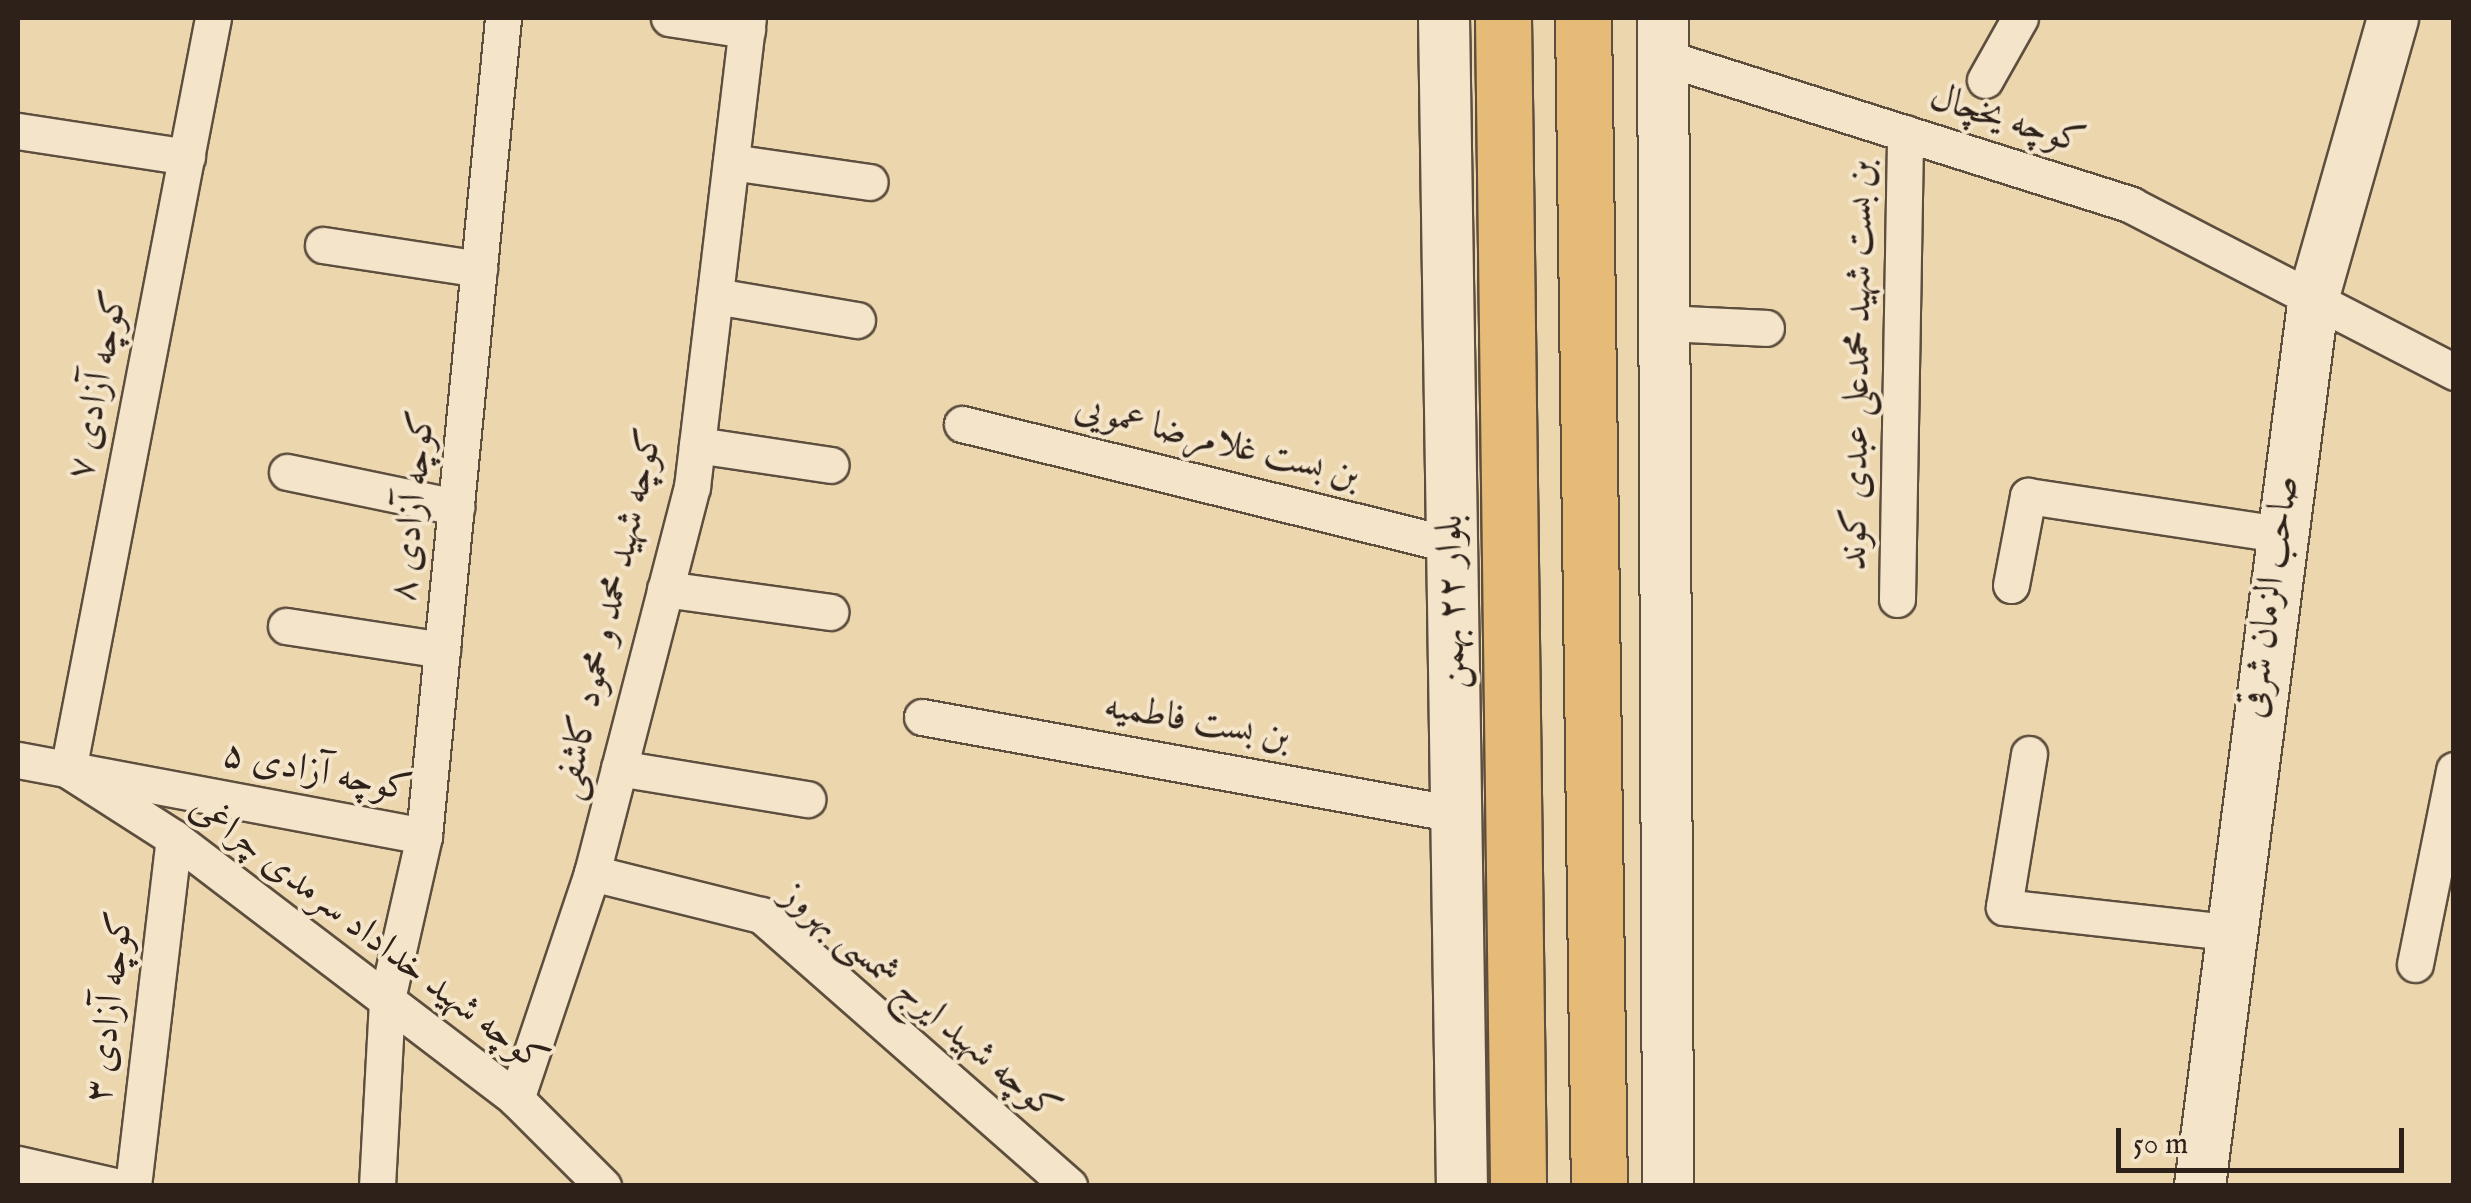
<!DOCTYPE html>
<html>
<head>
<meta charset="utf-8">
<style>
  body { margin:0 }
  #map { position:relative; width:2471px; height:1203px; overflow:hidden; background:#ecd6ae; font-family:"IM FELL English",Amiri,serif }
  div>[style] { position:absolute }
  [style*='--x'] { left:calc(var(--x)*1px); top:calc(var(--y)*1px); width:calc(var(--w)*1px); rotate:calc(var(--a)*1deg) }
  .roads { filter:drop-shadow(2px 0 #5d4e3e) drop-shadow(-2px 0 #5d4e3e) drop-shadow(0 2px #5d4e3e) drop-shadow(0 -2px #5d4e3e) }
  .street>* { height:35px; margin:-17.5px; padding:0 17.5px; transform-origin:17.5px; border-radius:17.5px; background:#f3e4ca }
  .secondary>* { height:50px; margin:-25px; padding:0 25px; transform-origin:25px; border-radius:25px; background:#f3e4ca }
  .primary>* { height:55px; margin:-27.5px; padding:0 27.5px; transform-origin:27.5px; border-radius:27.5px; background:#e6bb77 }
  span { translate:-50% -50%; white-space:nowrap; text-align:center; line-height:1.15; -webkit-text-stroke:8px #f3e4ca; paint-order:stroke }
  .street-label { font-size:38px; color:#2d2119 }
  .frame { position:absolute; inset:0; border:20px solid #2d2119; pointer-events:none }
  .scale { position:absolute; left:2116px; top:1128px; width:288px; height:45px; box-sizing:border-box; border:5px solid #2d2119; border-top:0; padding-left:12px; font-size:30px; line-height:35px; white-space:nowrap; color:#2d2119; -webkit-text-stroke:8px #f3e4ca; paint-order:stroke }
</style>
</head>
<body>
<div id="map">
  <div class="roads">
    <div class="street">
      <i style="--x:213;--y:18;--w:766;--a:100.91"></i>
      <i style="--x:68;--y:770;--w:126;--a:32.7"></i>
      <i style="--x:174;--y:838;--w:430;--a:37.3"></i>
      <i style="--x:516;--y:1099;--w:123;--a:45"></i>
      <i style="--x:669;--y:18;--w:79;--a:8.7"></i>
      <i style="--x:1663;--y:57;--w:491;--a:17.5"></i>
      <i style="--x:2131;--y:205;--w:364;--a:27.3"></i>
      <i style="--x:1985;--y:80;--w:71;--a:-60.6"></i>
      <i style="--x:18;--y:131;--w:171;--a:8.7"></i>
      <i style="--x:731;--y:162;--w:140;--a:8.2"></i>
      <i style="--x:323;--y:245;--w:158;--a:8.7"></i>
      <i style="--x:715;--y:296;--w:144;--a:9.6"></i>
      <i style="--x:1665;--y:323;--w:101;--a:2.8"></i>
      <i style="--x:962;--y:424;--w:505;--a:13.87"></i>
      <i style="--x:697;--y:445;--w:135;--a:8.5"></i>
      <i style="--x:287;--y:472;--w:173;--a:11.7"></i>
      <i style="--x:2011;--y:585;--w:91;--a:-79.2"></i>
      <i style="--x:2028;--y:496;--w:253;--a:8.6"></i>
      <i style="--x:665;--y:589;--w:167;--a:7.9"></i>
      <i style="--x:1897;--y:599;--w:466;--a:-89"></i>
      <i style="--x:286;--y:626;--w:158;--a:8.7"></i>
      <i style="--x:922;--y:717;--w:543;--a:10.3"></i>
      <i style="--x:2029;--y:754;--w:155;--a:99.3"></i>
      <i style="--x:2004;--y:907;--w:224;--a:6.4"></i>
      <i style="--x:18;--y:760;--w:413;--a:10.6"></i>
      <i style="--x:619;--y:768;--w:191;--a:9.4"></i>
      <i style="--x:592;--y:873;--w:174;--a:14"></i>
      <i style="--x:761;--y:915;--w:410;--a:41.3"></i>
      <i style="--x:2415;--y:964;--w:198;--a:-78.6"></i>
      <i style="--x:516;--y:1099;--w:238;--a:-71.4"></i>
      <i style="--x:592;--y:873;--w:399;--a:-75.5"></i>
      <i style="--x:692;--y:487;--w:472;--a:-83.2"></i>
      <i style="--x:18;--y:1164;--w:99;--a:12.8"></i>
      <i style="--x:133;--y:1186;--w:350;--a:-83.3"></i>
      <i style="--x:377;--y:1186;--w:187;--a:-86.9"></i>
      <i style="--x:387;--y:999;--w:167;--a:-77.2"></i>
      <i style="--x:424;--y:836;--w:822;--a:-84.48"></i>
    </div>
    <div class="secondary">
      <i style="--x:1444;--y:18;--w:1168;--a:89.12"></i>
      <i style="--x:1663;--y:18;--w:1168;--a:89.75"></i>
      <i style="--x:2200;--y:1186;--w:897;--a:-82.7"></i>
      <i style="--x:2314;--y:296;--w:289;--a:-74.1"></i>
    </div>
    <div class="primary">
      <i style="--x:1503;--y:18;--w:1168;--a:89.26"></i>
      <i style="--x:1583;--y:18;--w:1168;--a:89.22"></i>
    </div>
  </div>
  <div class="street-label">
    <span style="left:2007px;top:121px;rotate:17deg">کوچه یخچال</span>
    <span style="left:1859px;top:365px;rotate:-89deg">بن بست شهید محمدعلی عبدی کوند</span>
    <span style="left:99px;top:385px;rotate:-79deg">کوچه آزادی ۷</span>
    <span style="left:1217px;top:443px;rotate:14deg">بن بست غلامرضا عمویی</span>
    <span style="left:414px;top:506px;rotate:-84deg">کوچه آزادی ۸</span>
    <span style="left:2271px;top:597px;rotate:-82deg">صاحب الزمان شرقی</span>
    <span style="left:1453px;top:602px;rotate:-91deg">بلوار ۲۲ بهمن</span>
    <span style="left:610px;top:614px;rotate:-77deg">کوچه شهید محمد و محمود کاشفی</span>
    <span style="left:1197px;top:723px;rotate:10deg">بن بست فاطمیه</span>
    <span style="left:317px;top:773px;rotate:11deg">کوچه آزادی ۵</span>
    <span style="left:368px;top:935px;rotate:37deg">کوچه شهید خداداد سرمدی چراغی</span>
    <span style="left:920px;top:1003px;rotate:40deg">کوچه شهید ایرج شمسی بهروز</span>
    <span style="left:111px;top:1007px;rotate:-83deg">کوچه آزادی ۳</span>
  </div>
  <div class="frame"></div>
  <div class="scale">50 m</div>
</div>
</body>
</html>
